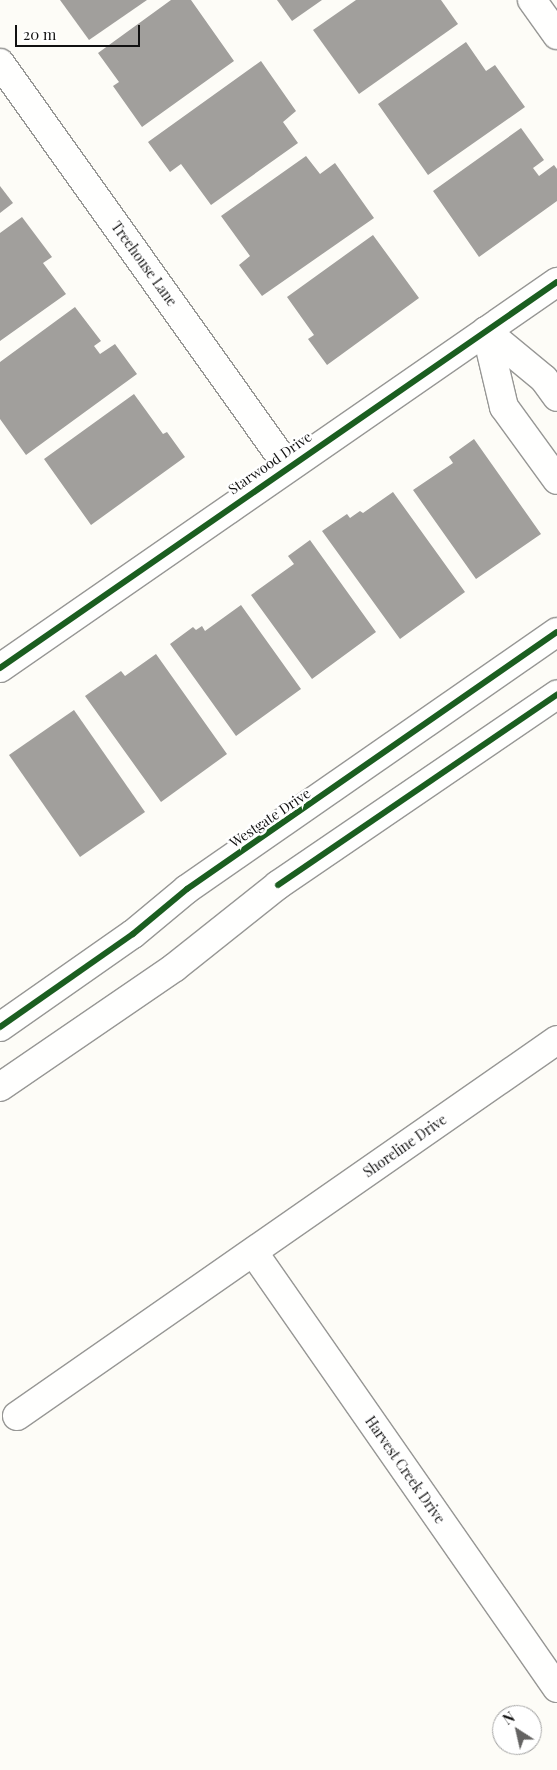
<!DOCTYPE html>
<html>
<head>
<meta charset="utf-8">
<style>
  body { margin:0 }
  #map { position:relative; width:557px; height:1770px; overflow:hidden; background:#fdfcf7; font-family:"Playfair Display",serif }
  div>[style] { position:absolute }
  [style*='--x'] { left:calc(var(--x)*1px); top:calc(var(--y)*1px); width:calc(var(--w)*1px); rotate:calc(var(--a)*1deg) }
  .building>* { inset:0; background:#a19f9c }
  .roads { filter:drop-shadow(1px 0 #979795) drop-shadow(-1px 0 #979795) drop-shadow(0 1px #979795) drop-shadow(0 -1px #979795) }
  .street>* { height:28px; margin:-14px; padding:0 14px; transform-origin:14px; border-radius:14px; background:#fffffe }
  .cycleway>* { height:6px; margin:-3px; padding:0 3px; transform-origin:3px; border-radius:3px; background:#1b5e20 }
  span { translate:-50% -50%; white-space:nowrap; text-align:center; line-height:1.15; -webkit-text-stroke:5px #fff; paint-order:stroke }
  .street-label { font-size:14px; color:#111 }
  .north { position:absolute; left:492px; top:1705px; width:50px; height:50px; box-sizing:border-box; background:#fff; border:1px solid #a0a0a0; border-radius:50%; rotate:325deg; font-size:14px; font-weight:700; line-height:20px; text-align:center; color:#111 }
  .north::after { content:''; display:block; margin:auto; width:18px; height:22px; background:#646362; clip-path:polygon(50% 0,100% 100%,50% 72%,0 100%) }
  .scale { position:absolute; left:15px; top:25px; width:125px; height:22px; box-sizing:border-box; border:2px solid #111; border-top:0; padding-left:6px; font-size:15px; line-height:18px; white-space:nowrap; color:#111; -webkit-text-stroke:4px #fff; paint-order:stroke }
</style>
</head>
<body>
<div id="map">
  <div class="building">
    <i style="clip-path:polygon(60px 0,147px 0,89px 40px)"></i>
    <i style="clip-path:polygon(171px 0,191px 0,234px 61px,142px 127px,113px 86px,119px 82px,98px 53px)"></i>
    <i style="clip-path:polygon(277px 0,322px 0,292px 21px)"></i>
    <i style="clip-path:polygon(356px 0,441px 0,458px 24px,359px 94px,313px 30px)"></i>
    <i style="clip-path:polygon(466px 42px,486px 71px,495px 65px,525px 107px,428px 175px,378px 104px)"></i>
    <i style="clip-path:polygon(261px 61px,296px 111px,283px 122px,298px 143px,211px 205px,181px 164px,170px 172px,148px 142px)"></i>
    <i style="clip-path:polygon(521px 128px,544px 160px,533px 168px,539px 176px,554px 165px,557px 169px,557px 201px,479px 257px,433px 191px)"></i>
    <i style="clip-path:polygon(306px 156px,320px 174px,335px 163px,374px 218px,262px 296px,239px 265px,250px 256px,221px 216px)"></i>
    <i style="clip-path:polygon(0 186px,13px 203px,0 213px)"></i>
    <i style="clip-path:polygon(22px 217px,52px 257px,43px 263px,66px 294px,0 341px,0 233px)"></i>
    <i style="clip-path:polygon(373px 235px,419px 298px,327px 365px,308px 339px,314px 335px,287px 297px)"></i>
    <i style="clip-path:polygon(75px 307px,101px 341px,94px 346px,100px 354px,115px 344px,137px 374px,26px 455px,0 419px,0 362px)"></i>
    <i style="clip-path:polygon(134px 394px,163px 434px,167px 432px,185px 457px,91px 525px,44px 459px)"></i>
    <i style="clip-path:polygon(474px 439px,541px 534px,476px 579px,413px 490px,453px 463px,449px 457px)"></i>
    <i style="clip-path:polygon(393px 492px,465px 592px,400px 639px,322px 531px,347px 514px,350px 518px,360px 511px,363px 513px)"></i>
    <i style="clip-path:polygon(310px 540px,376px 632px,312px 679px,251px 595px,294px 564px,288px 556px)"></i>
    <i style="clip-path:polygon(241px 605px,301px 689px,236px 736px,170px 644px,193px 627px,196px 630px,202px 626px,205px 631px)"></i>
    <i style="clip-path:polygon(156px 654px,227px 754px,161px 802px,85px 696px,121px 671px,125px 676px)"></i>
    <i style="clip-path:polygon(74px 710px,145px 812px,80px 857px,9px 755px)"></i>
  </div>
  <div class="roads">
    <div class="street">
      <i style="--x:532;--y:0;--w:43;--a:54.5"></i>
      <i style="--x:0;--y:63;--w:495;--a:54.5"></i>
      <i style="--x:486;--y:331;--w:78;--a:76.7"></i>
      <i style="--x:504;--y:407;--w:90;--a:54"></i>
      <i style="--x:486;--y:331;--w:75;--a:39.6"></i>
      <i style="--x:544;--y:379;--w:22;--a:54"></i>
      <i style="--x:0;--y:668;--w:678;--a:-34.72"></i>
      <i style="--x:0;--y:1027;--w:162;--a:-35"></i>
      <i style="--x:133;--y:934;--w:70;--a:-39.8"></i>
      <i style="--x:187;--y:889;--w:450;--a:-34.8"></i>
      <i style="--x:0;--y:1087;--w:212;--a:-34.4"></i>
      <i style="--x:175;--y:967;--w:132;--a:-38.5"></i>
      <i style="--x:278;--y:885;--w:338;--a:-34.3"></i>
      <i style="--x:254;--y:1253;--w:530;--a:55.14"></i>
      <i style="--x:17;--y:1416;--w:658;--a:-34.85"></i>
    </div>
  </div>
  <div class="cycleway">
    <i style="--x:0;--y:668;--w:678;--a:-34.72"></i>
    <i style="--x:278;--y:885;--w:338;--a:-34.3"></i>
    <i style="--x:0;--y:1027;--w:162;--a:-35"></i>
    <i style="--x:133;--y:934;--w:70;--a:-39.8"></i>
    <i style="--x:187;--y:889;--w:450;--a:-34.8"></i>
  </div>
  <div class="street-label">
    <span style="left:144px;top:264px;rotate:54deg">Treehouse Lane</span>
    <span style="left:270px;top:463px;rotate:-35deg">Starwood Drive</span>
    <span style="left:270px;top:818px;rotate:-34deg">Westgate Drive</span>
    <span style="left:405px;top:1146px;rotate:-35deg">Shoreline Drive</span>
    <span style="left:405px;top:1470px;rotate:55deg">Harvest Creek Drive</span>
  </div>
  <div class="north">N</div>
  <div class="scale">20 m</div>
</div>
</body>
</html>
